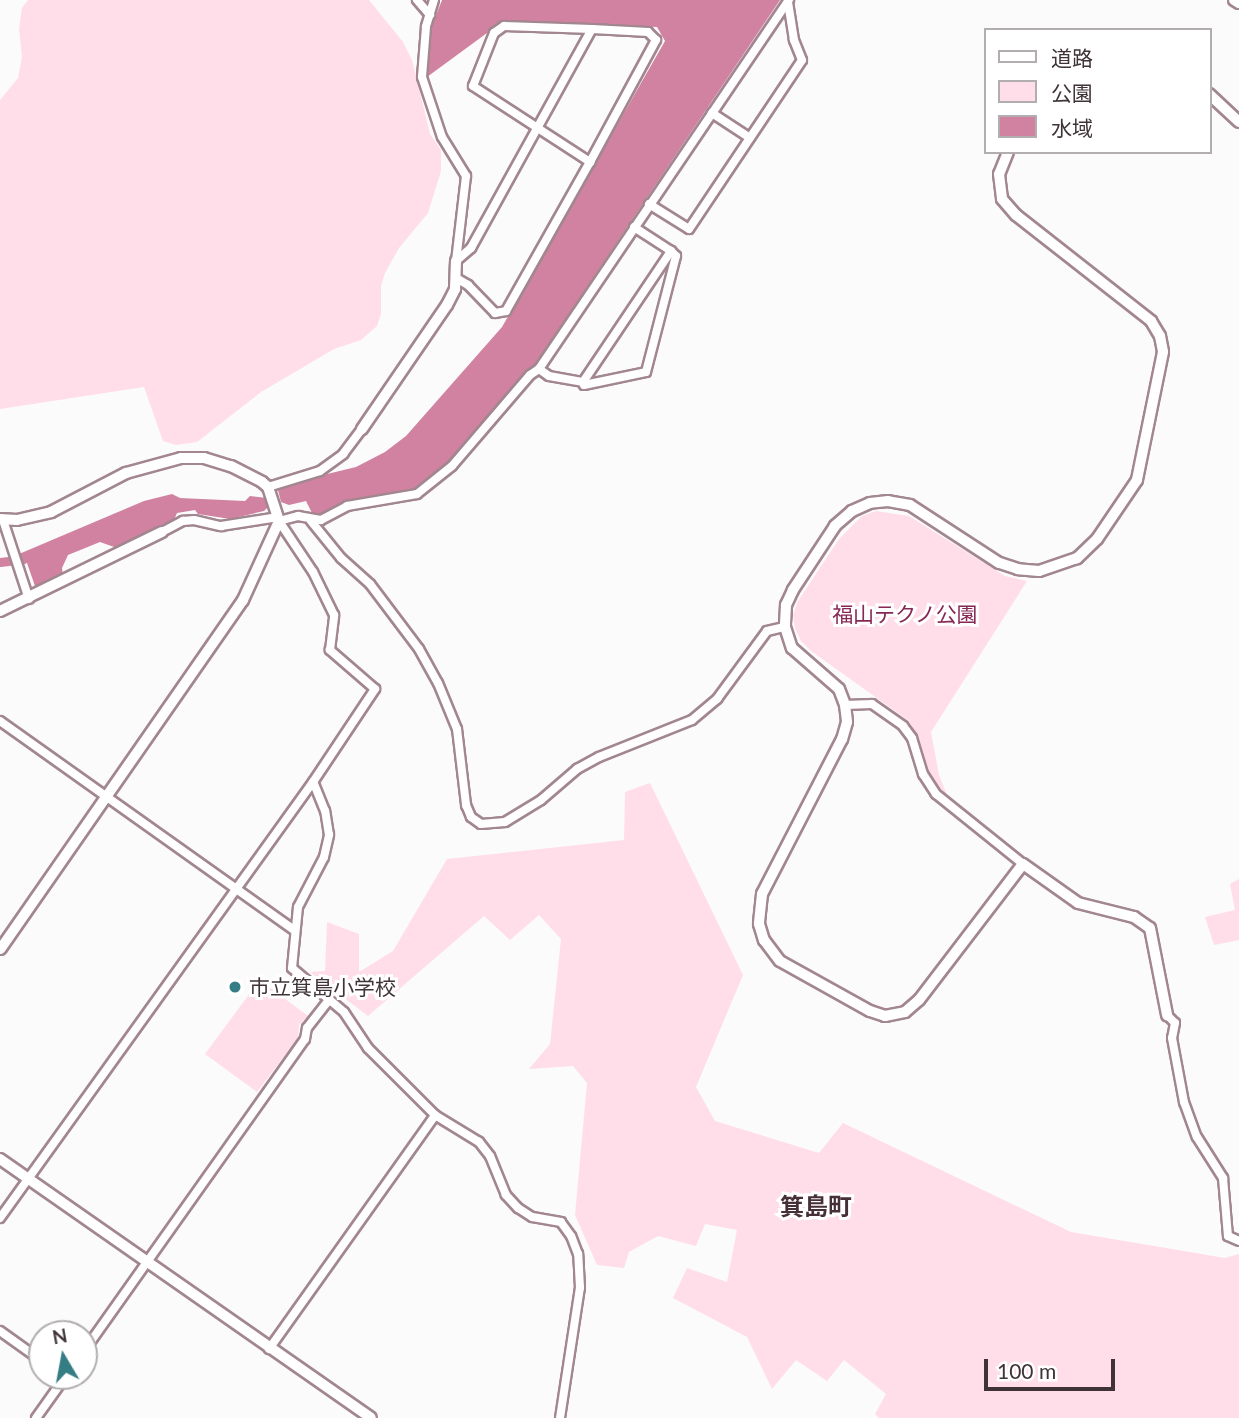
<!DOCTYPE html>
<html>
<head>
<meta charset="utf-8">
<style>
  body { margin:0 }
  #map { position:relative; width:1239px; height:1418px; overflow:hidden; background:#fbfbfb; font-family:Lato,"Noto Sans JP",sans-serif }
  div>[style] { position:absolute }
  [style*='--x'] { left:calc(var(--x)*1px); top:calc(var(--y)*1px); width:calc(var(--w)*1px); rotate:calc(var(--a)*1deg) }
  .green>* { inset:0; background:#ffdee9 }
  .water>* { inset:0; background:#d182a0 }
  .canal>* { height:9px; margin:-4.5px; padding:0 4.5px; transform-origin:4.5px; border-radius:4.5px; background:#d182a0 }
  .roads { filter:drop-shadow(2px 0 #a28690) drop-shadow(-2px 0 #a28690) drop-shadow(0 2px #a28690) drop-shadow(0 -2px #a28690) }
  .minor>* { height:8px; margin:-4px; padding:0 4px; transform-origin:4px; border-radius:4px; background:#fff }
  .tertiary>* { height:10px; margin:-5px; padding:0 5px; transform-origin:5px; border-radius:5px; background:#fff }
  .dots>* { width:19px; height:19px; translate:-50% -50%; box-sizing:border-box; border:4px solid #fff; border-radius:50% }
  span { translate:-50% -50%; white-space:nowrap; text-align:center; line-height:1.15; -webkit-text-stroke:6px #fff; paint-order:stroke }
  .park-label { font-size:21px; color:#862854 }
  .poi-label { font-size:21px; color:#3f3337 }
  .left { translate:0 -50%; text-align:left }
  .quarter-label { font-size:24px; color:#472f38; font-weight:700 }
  .legend { position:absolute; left:984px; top:28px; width:228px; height:126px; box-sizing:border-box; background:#fff; border:2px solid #b2adaf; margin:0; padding:9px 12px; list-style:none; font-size:21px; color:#3f3337 }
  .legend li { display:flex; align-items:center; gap:14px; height:35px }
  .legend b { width:35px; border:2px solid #b2adaf }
  .north { position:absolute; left:28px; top:1320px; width:70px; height:70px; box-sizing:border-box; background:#fff; border:2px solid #b2adaf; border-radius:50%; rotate:350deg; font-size:19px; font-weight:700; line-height:28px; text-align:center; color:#3f3337 }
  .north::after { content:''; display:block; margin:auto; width:24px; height:32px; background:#357d85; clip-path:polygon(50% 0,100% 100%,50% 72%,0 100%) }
  .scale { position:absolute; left:984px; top:1359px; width:131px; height:32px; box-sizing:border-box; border:4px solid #3f3337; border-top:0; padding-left:9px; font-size:21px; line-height:24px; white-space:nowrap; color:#3f3337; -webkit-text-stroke:5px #fff; paint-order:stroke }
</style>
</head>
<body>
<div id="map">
  <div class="green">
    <i style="clip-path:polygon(28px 0,369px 0,403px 42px,412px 60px,430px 134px,441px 150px,441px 171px,428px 213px,399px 248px,385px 273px,381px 286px,381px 314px,377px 326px,361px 340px,334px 349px,261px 392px,197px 442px,176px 445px,163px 441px,144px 387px,0 409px,0 100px,18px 78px,22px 57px,19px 29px,22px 8px)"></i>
    <i style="clip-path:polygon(876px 511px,909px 516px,1005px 576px,1027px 581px,931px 732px,939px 775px,947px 795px,930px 777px,909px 721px,811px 651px,801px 641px,795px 628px,793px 615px,798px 601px,839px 539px,862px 516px)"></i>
    <i style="clip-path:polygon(650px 783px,743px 975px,696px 1087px,715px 1121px,819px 1153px,843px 1123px,1071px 1232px,1225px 1258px,1239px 1254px,1239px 1418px,879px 1418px,875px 1414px,886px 1394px,844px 1360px,827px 1381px,796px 1360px,772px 1389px,747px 1337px,673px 1298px,687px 1268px,727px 1282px,737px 1230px,705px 1224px,696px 1246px,658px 1236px,629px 1252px,624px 1268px,597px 1265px,575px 1215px,587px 1083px,573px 1066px,529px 1069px,550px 1044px,561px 939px,539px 915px,510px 940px,484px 916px,368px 1016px,310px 972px,325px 971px,327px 922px,359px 934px,359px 972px,393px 951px,447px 859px,624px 840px,625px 792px)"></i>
    <i style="clip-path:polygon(1239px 879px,1239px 940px,1214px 945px,1205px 917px,1235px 910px,1230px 884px)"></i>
    <i style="clip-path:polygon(264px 983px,308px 1016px,299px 1025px,298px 1038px,257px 1092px,205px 1054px,256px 985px,259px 988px)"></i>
  </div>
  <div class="water">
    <i style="clip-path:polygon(442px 0,780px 0,531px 370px,447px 467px,417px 492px,341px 504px,321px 517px,314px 517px,306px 501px,289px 505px,281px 502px,278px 490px,282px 485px,356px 467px,385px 452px,406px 436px,502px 327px,665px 41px,657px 27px,502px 22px,427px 77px,425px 58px,431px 28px)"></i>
    <i style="clip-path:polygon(172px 494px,180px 498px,245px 501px,250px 496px,267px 498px,269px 506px,264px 511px,230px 519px,198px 514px,195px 510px,177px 513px,174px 520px,117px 548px,100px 542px,68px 555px,62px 568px,63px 576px,36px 589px,27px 563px,21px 563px,19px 554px,144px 501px)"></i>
  </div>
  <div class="canal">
    <i style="--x:0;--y:562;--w:23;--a:-7"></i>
  </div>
  <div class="roads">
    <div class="minor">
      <i style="--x:417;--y:0;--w:20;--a:49"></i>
      <i style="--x:434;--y:0;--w:28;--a:107"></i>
      <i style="--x:426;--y:27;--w:50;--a:94.6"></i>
      <i style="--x:422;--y:77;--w:63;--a:71.6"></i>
      <i style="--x:442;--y:137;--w:46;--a:58.4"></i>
      <i style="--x:466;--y:176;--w:86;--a:96.7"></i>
      <i style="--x:712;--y:113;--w:45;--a:33.3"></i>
      <i style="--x:649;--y:204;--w:47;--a:32"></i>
      <i style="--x:689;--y:229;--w:203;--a:-56.2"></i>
      <i style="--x:802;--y:60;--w:22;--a:-112"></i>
      <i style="--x:794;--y:40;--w:39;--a:-99"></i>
      <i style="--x:456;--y:261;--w:20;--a:-41"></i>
      <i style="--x:471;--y:248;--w:250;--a:-61.1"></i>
      <i style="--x:456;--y:278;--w:14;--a:30"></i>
      <i style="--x:468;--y:285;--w:39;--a:46"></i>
      <i style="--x:495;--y:313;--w:11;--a:-10"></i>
      <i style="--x:506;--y:311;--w:171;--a:-60.6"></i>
      <i style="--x:590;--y:162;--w:139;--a:-61.6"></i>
      <i style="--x:656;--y:40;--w:11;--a:-135"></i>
      <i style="--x:648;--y:32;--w:56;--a:-176.9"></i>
      <i style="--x:592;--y:29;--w:88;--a:-178"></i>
      <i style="--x:504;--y:26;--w:12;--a:145"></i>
      <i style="--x:494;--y:33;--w:57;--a:111.6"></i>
      <i style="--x:473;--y:86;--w:140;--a:33"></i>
      <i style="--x:539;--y:369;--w:12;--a:35"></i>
      <i style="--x:549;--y:376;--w:35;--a:10"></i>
      <i style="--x:583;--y:382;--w:158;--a:-56.1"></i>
      <i style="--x:671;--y:251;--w:44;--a:-147"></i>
      <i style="--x:583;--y:382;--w:3;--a:72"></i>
      <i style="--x:584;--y:385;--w:63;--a:-11.8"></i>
      <i style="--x:646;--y:372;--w:120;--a:-75.5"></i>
      <i style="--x:676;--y:256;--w:7;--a:-135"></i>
      <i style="--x:268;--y:487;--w:54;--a:-17.1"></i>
      <i style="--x:320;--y:471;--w:29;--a:-36"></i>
      <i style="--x:343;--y:454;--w:31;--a:-53"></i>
      <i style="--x:3;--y:520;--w:83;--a:71.8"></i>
      <i style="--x:311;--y:521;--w:48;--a:51"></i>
      <i style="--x:341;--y:558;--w:39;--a:42"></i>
      <i style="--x:370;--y:584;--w:81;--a:53"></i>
      <i style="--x:419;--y:649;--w:39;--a:61"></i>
      <i style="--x:438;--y:683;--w:50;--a:67.6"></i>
      <i style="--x:457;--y:729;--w:77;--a:83.2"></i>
      <i style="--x:466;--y:805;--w:13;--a:67"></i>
      <i style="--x:471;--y:817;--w:12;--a:35"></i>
      <i style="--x:481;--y:824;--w:24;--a:-5"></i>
      <i style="--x:505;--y:822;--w:42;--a:-31.4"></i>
      <i style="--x:541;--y:800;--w:48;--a:-40.7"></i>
      <i style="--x:577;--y:769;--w:25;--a:-29"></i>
      <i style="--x:599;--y:757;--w:100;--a:-21.7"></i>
      <i style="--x:692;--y:720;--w:33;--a:-40"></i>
      <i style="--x:717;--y:699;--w:84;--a:-53.7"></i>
      <i style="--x:767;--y:631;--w:18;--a:-13"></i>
      <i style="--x:162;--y:532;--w:24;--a:-28"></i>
      <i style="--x:183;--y:521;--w:11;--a:-5"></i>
      <i style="--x:194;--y:520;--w:28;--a:13"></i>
      <i style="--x:221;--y:526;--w:58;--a:-9"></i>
      <i style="--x:845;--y:705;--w:27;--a:-2"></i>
      <i style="--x:872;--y:704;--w:38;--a:35"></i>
      <i style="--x:903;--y:726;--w:15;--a:53"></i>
      <i style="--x:912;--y:738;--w:38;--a:73"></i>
      <i style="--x:923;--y:774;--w:24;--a:57"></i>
      <i style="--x:936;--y:794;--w:112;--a:38.8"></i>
      <i style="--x:0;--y:721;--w:361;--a:35.4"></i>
      <i style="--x:1167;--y:1015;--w:11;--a:45"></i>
      <i style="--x:1175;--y:1023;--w:15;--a:101"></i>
      <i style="--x:1172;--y:1038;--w:65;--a:79.4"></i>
      <i style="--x:1184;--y:1102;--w:37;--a:70"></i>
      <i style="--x:1197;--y:1137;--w:49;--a:57.6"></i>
      <i style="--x:1223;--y:1178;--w:58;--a:85.1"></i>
      <i style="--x:1228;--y:1236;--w:12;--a:24"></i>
      <i style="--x:0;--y:1218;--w:537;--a:-54.33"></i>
      <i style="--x:0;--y:1331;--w:52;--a:35.5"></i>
      <i style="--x:269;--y:1349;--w:287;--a:-54.6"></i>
      <i style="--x:84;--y:1351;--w:382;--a:-54.7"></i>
      <i style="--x:305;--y:1039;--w:11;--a:-80"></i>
      <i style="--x:307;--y:1028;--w:34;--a:-52"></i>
      <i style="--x:36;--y:1418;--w:52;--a:-54.5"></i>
      <i style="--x:560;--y:1418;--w:132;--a:-81.3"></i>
      <i style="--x:580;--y:1288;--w:34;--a:-93"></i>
      <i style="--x:578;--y:1254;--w:19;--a:-111"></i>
      <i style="--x:571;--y:1236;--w:17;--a:-126"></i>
      <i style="--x:561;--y:1222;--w:29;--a:-170"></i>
      <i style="--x:532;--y:1217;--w:17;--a:-147"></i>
      <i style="--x:518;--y:1208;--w:18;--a:-133"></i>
      <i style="--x:506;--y:1195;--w:42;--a:-112.3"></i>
      <i style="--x:490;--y:1156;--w:18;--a:-128"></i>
      <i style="--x:479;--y:1142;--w:52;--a:-148.5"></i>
      <i style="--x:435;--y:1115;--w:95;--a:-135"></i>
      <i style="--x:368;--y:1048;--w:43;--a:-123.7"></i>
      <i style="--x:344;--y:1012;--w:68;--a:-139.8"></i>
      <i style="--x:292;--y:968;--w:61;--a:-84.4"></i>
      <i style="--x:298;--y:907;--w:56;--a:-62.5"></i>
      <i style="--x:324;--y:857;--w:23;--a:-77"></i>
      <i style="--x:329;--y:835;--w:24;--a:-99"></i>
      <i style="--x:325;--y:811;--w:31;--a:-112"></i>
      <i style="--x:313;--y:782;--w:112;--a:-56.3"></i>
      <i style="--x:375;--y:689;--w:60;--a:-139.1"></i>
      <i style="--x:330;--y:650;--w:35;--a:-83"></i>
      <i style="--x:334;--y:615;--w:48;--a:-116"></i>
      <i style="--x:313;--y:572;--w:61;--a:-123.7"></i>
      <i style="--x:279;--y:521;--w:20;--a:-15"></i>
      <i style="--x:298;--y:516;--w:23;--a:10"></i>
      <i style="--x:321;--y:520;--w:30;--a:-28"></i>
      <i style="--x:347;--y:506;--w:71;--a:-9.7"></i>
      <i style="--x:417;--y:494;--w:45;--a:-38.7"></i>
      <i style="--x:452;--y:466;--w:120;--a:-49.4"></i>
      <i style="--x:530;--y:375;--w:11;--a:-34"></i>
      <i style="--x:539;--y:369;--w:446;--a:-55.9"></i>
    </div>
    <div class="tertiary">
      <i style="--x:1234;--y:0;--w:6;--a:31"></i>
      <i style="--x:1209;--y:94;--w:41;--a:43"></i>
      <i style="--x:1008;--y:152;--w:24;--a:112"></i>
      <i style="--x:999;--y:174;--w:25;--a:83"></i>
      <i style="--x:1002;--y:199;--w:21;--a:49"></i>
      <i style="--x:1016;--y:215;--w:172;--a:38.1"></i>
      <i style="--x:1151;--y:321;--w:17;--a:59"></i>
      <i style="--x:1160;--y:336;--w:16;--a:79"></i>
      <i style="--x:1163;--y:352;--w:131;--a:101.5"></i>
      <i style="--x:1137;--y:480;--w:71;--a:124.1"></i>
      <i style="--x:1097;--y:539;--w:28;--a:136"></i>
      <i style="--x:1077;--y:558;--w:40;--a:161.1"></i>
      <i style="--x:1039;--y:571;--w:21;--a:-175"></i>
      <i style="--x:1018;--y:569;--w:20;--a:-162"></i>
      <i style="--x:999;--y:563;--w:106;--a:-146.9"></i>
      <i style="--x:910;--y:505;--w:22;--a:-170"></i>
      <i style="--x:888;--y:501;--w:18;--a:174"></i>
      <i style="--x:870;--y:503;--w:20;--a:156"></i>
      <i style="--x:852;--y:511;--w:23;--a:139"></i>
      <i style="--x:835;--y:526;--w:77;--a:123.3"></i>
      <i style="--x:793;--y:590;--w:17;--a:115"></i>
      <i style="--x:786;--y:605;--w:22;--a:93"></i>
      <i style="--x:785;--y:627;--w:22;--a:72"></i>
      <i style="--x:792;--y:648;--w:62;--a:41.1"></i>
      <i style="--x:839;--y:689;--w:17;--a:69"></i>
      <i style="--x:845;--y:705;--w:17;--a:83"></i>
      <i style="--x:847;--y:722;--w:18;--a:106"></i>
      <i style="--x:842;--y:739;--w:174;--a:117.3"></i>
      <i style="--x:762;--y:894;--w:30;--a:96"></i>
      <i style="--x:759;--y:924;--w:17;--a:73"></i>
      <i style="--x:764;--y:940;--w:26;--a:53"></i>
      <i style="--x:780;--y:961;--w:103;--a:29.1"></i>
      <i style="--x:870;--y:1011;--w:16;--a:18"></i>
      <i style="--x:885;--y:1016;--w:20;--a:-11"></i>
      <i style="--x:905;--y:1012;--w:18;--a:-41"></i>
      <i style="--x:919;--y:1000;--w:171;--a:-52.6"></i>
      <i style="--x:1023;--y:864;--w:67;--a:35.3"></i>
      <i style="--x:1078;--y:903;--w:58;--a:14"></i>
      <i style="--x:1134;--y:917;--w:19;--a:35"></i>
      <i style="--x:1150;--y:928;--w:89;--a:78.9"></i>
      <i style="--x:362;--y:429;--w:150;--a:-55.6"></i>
      <i style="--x:447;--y:305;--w:18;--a:-63"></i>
      <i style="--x:455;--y:289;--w:28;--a:-88"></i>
      <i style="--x:0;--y:519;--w:17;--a:3"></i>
      <i style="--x:17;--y:520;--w:35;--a:-13"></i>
      <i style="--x:51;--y:512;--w:85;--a:-27.5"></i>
      <i style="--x:126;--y:473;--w:57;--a:-15.3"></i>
      <i style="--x:181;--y:458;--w:23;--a:0"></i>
      <i style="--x:204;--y:458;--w:28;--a:17"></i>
      <i style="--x:231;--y:466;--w:35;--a:27"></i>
      <i style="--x:262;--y:482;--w:8;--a:40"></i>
      <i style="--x:268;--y:487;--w:36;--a:72"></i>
      <i style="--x:279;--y:521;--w:87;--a:114.5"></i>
      <i style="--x:243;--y:600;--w:425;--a:124.8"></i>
      <i style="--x:0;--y:611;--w:180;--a:-26"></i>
      <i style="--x:0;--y:1159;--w:452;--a:34.9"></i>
    </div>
  </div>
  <div class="dots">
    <i style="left:235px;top:987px;background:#357d85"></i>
  </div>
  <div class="park-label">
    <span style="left:905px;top:614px">福山テクノ公園</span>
  </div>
  <div class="poi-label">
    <span class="left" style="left:249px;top:987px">市立箕島小学校</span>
  </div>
  <div class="quarter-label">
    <span style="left:816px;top:1206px">箕島町</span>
  </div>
  <ul class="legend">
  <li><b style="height:9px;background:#fff"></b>道路</li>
  <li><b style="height:19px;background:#ffdee9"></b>公園</li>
  <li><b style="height:19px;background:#d182a0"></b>水域</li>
  </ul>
  <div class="north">N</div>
  <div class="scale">100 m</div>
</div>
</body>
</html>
